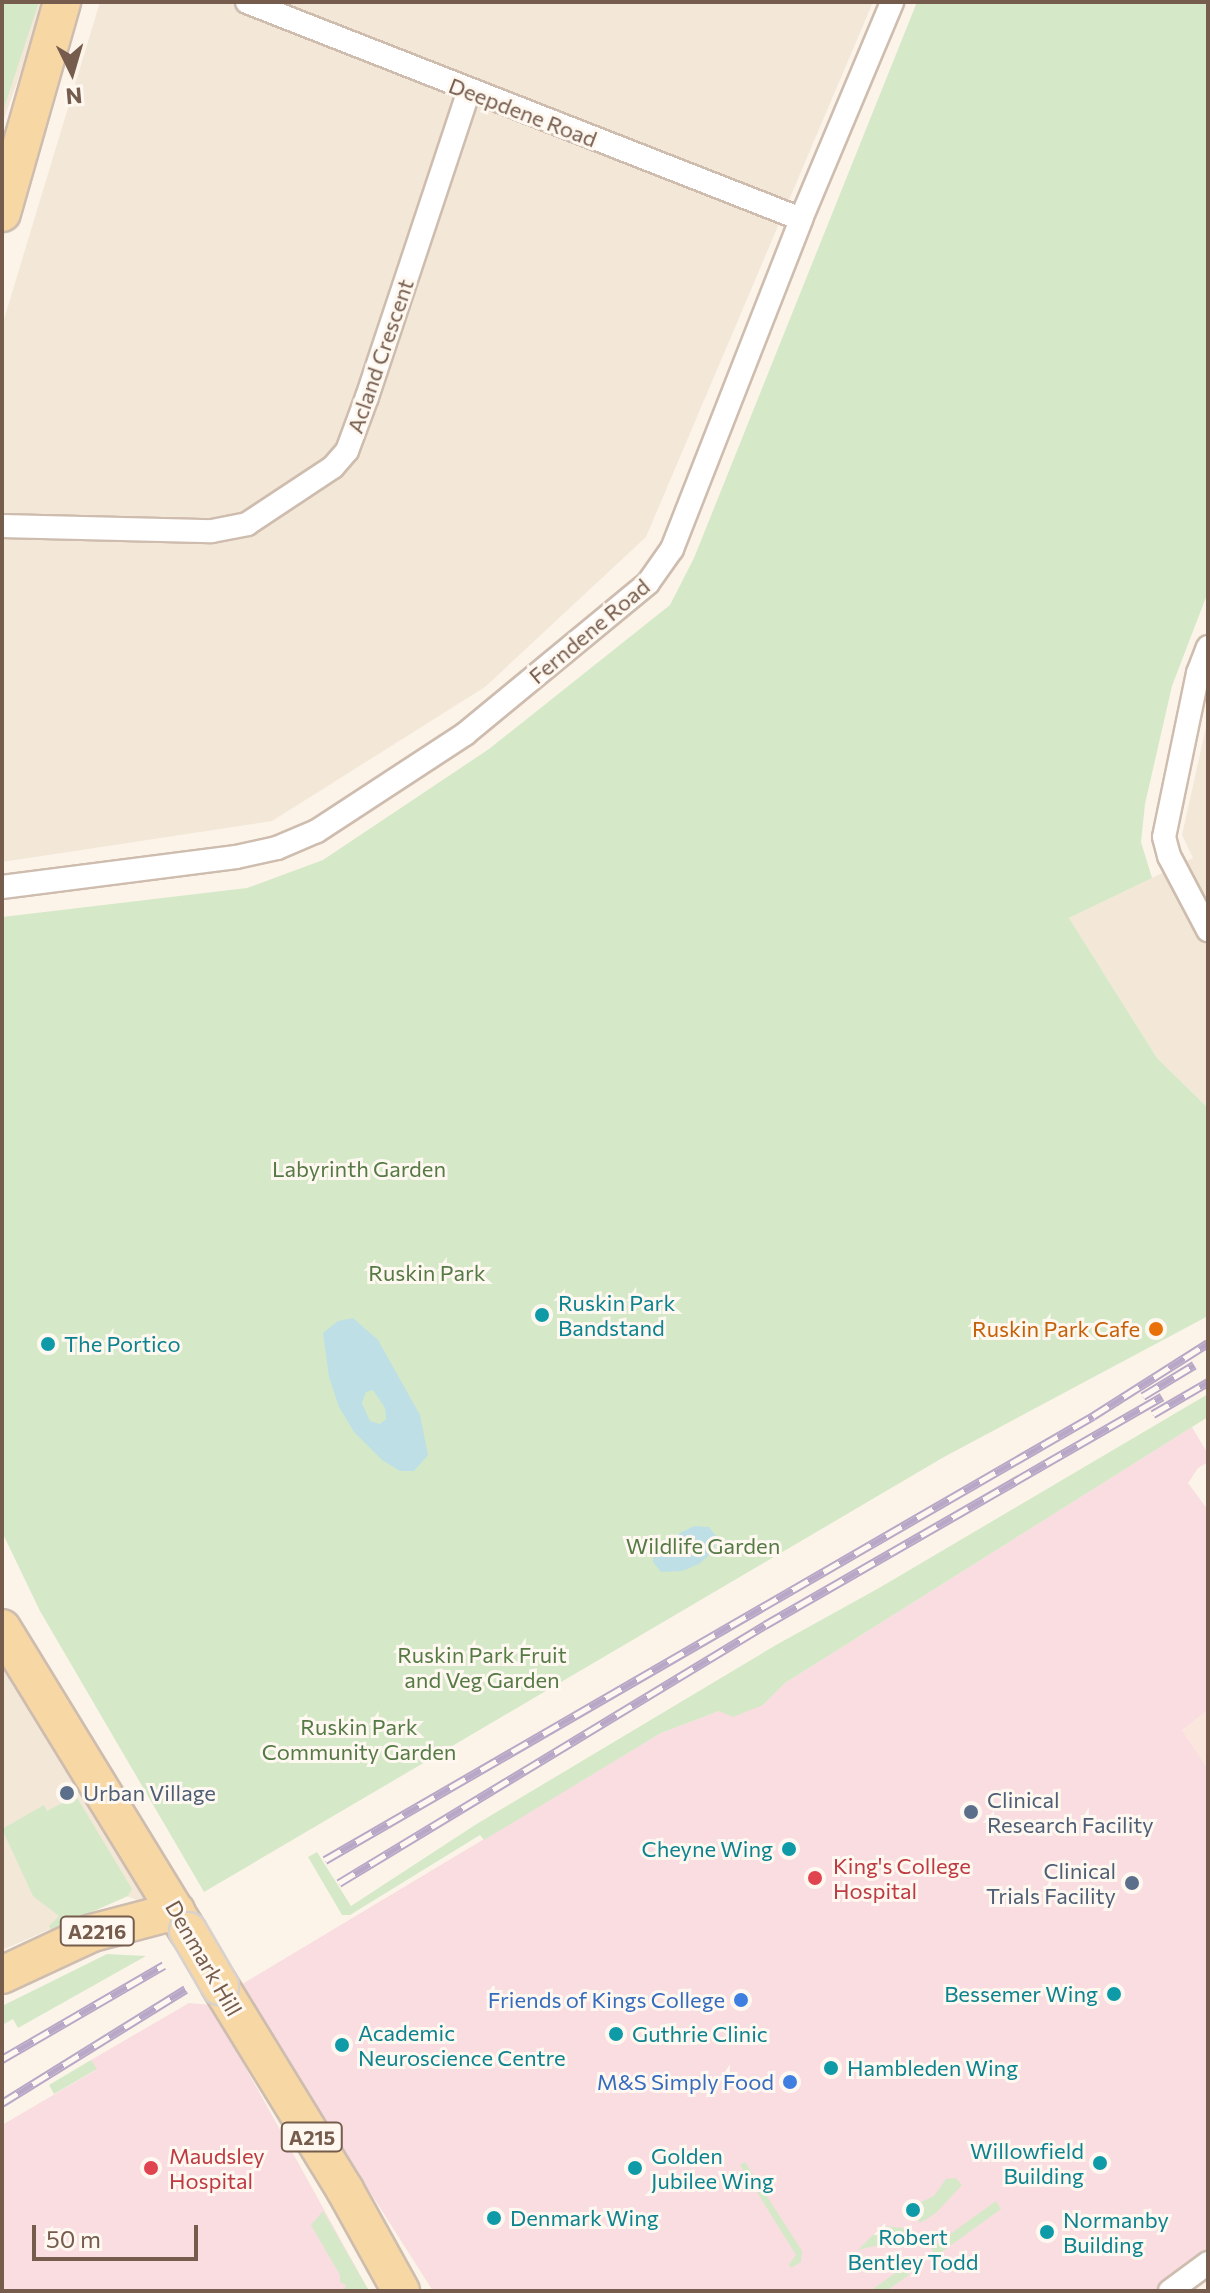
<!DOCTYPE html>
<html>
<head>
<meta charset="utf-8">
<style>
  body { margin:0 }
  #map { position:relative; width:1210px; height:2293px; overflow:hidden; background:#fcf4e9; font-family:Commissioner,sans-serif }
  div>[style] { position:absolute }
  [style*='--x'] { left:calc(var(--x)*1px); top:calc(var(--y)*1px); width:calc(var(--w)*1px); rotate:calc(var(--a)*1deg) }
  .residential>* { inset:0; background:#f3e7d8 }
  .commercial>* { inset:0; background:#fbe6de }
  .medical>* { inset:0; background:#f9dde0 }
  .green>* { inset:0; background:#d5e9c8 }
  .water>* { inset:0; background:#bedfe5 }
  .roads { filter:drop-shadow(2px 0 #cebdaf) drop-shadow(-2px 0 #cebdaf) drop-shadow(0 2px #cebdaf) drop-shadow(0 -2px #cebdaf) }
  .minor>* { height:22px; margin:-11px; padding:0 11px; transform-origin:11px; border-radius:11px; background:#fff }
  .primary>* { height:36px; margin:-18px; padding:0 18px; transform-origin:18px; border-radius:18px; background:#f7d8a5 }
  .rail>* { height:9px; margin-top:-4.5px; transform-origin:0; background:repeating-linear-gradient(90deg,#fef8f0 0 18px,#b8a7c6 0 36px); box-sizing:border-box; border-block:2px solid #b8a7c6 }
  .bridges { filter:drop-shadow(2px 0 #d8d1cd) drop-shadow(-2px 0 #d8d1cd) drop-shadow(0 2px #d8d1cd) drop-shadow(0 -2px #d8d1cd) }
  .primary-bridge>* { height:36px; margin:-18px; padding:0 18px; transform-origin:18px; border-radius:18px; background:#f7d8a5 }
  .dots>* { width:22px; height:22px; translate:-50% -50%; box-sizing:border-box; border:4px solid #fef8f0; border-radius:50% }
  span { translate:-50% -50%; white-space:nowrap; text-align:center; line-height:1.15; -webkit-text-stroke:6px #fef8f0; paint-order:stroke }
  .shield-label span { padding:2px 6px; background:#fef8f0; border:2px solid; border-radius:6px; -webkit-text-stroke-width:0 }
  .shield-label { font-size:20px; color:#755c4d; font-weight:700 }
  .street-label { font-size:22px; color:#755c4d }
  .park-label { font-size:22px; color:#557a45 }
  .culture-label { font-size:22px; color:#0d838f }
  .left { translate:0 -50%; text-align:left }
  .right { translate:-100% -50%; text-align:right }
  .food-label { font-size:22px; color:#c56008 }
  .service-label { font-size:22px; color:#4e5e75 }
  .health-label { font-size:22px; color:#be3a42 }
  .shop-label { font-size:22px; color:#366cbe }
  .frame { position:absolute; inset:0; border:4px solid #755c4d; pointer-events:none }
  .north { position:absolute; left:32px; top:32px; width:80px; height:80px; -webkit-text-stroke:6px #fef8f0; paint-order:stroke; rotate:175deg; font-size:22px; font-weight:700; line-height:32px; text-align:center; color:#755c4d }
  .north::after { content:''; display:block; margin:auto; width:28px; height:36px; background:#755c4d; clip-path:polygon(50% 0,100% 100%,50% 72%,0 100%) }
  .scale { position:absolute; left:32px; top:2225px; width:166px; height:36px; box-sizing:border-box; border:4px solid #755c4d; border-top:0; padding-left:10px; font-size:24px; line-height:28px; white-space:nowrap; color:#755c4d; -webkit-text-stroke:6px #fef8f0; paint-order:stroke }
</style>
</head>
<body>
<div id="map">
  <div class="residential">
    <i style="clip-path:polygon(2px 2px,46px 2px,2px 124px)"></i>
    <i style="clip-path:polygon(100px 2px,873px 2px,646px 537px,485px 687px,272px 821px,2px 862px,2px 326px)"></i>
    <i style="clip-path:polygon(1208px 718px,1208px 1108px,1157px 1058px,1069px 918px,1193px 858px,1182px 835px)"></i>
    <i style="clip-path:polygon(2px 1647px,145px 1888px,146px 1904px,127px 1896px,2px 1950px)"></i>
  </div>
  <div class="commercial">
    <i style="clip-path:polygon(1208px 1710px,1208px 1769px,1182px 1730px)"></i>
  </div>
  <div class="medical">
    <i style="clip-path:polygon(1192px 1427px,1208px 1454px,1208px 1462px,1198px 1468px,1188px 1483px,1208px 1510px,1208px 1710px,1182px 1730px,1208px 1769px,1208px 2263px,1170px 2291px,433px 2291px,239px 1986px,661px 1733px,719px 1711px,763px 1705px,785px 1683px)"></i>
    <i style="clip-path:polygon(189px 2003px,211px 2005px,369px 2291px,2px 2291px,2px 2125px,96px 2070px,91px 2060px)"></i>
  </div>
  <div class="green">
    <i style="clip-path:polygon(2px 2px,39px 2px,2px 114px)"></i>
    <i style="clip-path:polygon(917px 2px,1208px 2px,1208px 592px,1172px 686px,1145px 804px,1141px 842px,1152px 878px,1069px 918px,1157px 1058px,1208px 1108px,1208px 1316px,944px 1457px,204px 1892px,40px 1611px,2px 1532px,2px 917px,247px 888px,323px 860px,489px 749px,670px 605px,694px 558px)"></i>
    <i style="clip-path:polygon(1208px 1394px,1208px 1417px,785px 1683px,763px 1705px,733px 1717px,719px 1711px,661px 1733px,484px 1840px,480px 1835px,350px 1915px,342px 1915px,308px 1857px,317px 1852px,351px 1906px,475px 1825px,776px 1645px,879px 1588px)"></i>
    <i style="clip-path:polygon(76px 1796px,132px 1889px,128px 1896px,51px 1930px,49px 1926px,59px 1916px,33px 1896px,2px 1829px,44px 1805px,47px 1811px)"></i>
    <i style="clip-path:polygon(107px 1954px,146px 1956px,18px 2028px,13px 2019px,2px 2025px,2px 2006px)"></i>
    <i style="clip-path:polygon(91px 2060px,97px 2069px,54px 2094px,49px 2085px)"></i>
    <i style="clip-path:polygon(745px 2162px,802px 2251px,801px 2262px,791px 2268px,789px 2264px,796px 2255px,740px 2165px)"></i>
    <i style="clip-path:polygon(956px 2178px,962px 2185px,936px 2213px,920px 2223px,910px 2207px,934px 2196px,946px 2179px)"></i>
    <i style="clip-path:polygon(996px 2201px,1001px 2209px,936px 2256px,931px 2248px)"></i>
    <i style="clip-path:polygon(323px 2211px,369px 2291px,344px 2291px,346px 2285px,340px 2282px,340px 2275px,311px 2225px)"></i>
    <i style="clip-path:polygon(882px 2226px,903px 2228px,907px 2233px,891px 2242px,858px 2250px)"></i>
    <i style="clip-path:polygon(904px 2267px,909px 2275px,886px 2291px,870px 2291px)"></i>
  </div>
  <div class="water">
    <i style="clip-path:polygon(evenodd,353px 1318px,378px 1340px,420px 1415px,428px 1455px,414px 1471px,400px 1471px,382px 1460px,354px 1432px,339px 1407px,329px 1377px,323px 1333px,338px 1321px,353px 1318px,373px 1390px,385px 1408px,386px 1419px,380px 1424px,370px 1421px,362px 1403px,366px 1392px,373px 1390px)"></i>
    <i style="clip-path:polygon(694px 1526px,709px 1527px,716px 1536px,714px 1551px,699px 1564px,682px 1571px,661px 1572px,653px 1562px,654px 1546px)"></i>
  </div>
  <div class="roads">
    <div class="minor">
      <i style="--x:247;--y:2;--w:595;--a:21.39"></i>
      <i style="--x:2;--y:526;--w:210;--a:1.4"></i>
      <i style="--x:212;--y:531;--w:36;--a:-11"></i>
      <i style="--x:247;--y:524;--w:103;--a:-33.5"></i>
      <i style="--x:333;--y:467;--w:21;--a:-49"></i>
      <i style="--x:347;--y:451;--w:58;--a:-69.7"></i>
      <i style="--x:367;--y:397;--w:323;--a:-71.6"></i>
      <i style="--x:1208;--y:647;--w:28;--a:111"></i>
      <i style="--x:1198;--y:673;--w:167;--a:101.7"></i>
      <i style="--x:1164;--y:837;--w:20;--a:75"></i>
      <i style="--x:1169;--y:856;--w:84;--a:62.2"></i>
      <i style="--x:2;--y:887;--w:236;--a:-7.3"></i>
      <i style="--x:236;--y:857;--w:42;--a:-12.4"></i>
      <i style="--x:277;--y:848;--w:43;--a:-23"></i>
      <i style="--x:317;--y:831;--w:177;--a:-33.2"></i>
      <i style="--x:465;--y:734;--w:237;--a:-39.5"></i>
      <i style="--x:648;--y:583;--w:42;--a:-54.8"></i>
      <i style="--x:672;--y:549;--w:354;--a:-68.6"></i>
      <i style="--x:801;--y:219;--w:235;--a:-67.2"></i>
      <i style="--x:1170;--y:2291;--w:47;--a:-36.4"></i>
    </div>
    <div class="primary">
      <i style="--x:2;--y:213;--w:219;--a:-74.1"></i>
      <i style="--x:2;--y:1628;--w:356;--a:58.5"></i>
      <i style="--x:2;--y:1975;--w:99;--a:-25"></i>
      <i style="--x:92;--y:1933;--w:87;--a:-14.7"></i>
      <i style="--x:220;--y:1986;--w:239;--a:58.5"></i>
      <i style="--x:345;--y:2190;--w:115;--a:61"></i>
    </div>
  </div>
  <div class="rail">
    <i style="--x:1143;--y:1396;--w:60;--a:-31.3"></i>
    <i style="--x:1153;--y:1414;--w:64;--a:-30.2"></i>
    <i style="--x:325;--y:1860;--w:887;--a:-30.03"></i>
    <i style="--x:1093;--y:1416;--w:136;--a:-32.4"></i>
    <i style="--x:339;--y:1883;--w:498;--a:-31.2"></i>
    <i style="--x:765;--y:1625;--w:458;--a:-29.9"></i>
    <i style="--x:2;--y:2059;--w:187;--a:-30.1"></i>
    <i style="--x:2;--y:2103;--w:216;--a:-31.8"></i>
  </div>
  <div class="bridges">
    <div class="primary-bridge">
      <i style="--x:188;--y:1931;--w:64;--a:59.8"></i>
    </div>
  </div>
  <div class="dots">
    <i style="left:542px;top:1315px;background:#0f9aa8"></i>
    <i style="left:1156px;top:1329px;background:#e8710a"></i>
    <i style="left:48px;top:1344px;background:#0f9aa8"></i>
    <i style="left:67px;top:1793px;background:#5c6f8a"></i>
    <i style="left:971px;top:1812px;background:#5c6f8a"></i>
    <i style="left:789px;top:1849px;background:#0f9aa8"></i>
    <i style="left:815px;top:1878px;background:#e0444e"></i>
    <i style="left:1132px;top:1883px;background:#5c6f8a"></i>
    <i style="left:1114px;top:1994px;background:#0f9aa8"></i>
    <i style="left:741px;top:2000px;background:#3f7fe0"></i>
    <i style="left:616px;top:2034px;background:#0f9aa8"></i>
    <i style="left:342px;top:2045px;background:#0f9aa8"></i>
    <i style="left:831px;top:2068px;background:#0f9aa8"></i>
    <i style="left:790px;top:2082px;background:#3f7fe0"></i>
    <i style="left:1100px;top:2163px;background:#0f9aa8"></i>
    <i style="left:151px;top:2168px;background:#e0444e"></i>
    <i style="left:635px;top:2168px;background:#0f9aa8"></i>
    <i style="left:913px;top:2210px;background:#0f9aa8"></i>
    <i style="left:494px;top:2218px;background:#0f9aa8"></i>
    <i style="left:1047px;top:2232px;background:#0f9aa8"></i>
  </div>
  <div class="shield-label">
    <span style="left:97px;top:1931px">A2216</span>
    <span style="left:312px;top:2137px">A215</span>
  </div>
  <div class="street-label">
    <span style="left:523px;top:112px;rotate:21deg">Deepdene Road</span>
    <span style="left:380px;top:356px;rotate:-71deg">Acland Crescent</span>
    <span style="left:589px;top:631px;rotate:-40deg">Ferndene Road</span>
    <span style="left:204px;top:1958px;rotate:60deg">Denmark Hill</span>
  </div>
  <div class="park-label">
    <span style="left:359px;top:1169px">Labyrinth Garden</span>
    <span style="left:427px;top:1273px">Ruskin Park</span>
    <span style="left:703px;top:1546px">Wildlife Garden</span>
    <span style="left:482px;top:1667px">Ruskin Park Fruit<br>and Veg Garden</span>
    <span style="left:359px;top:1739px">Ruskin Park<br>Community Garden</span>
  </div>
  <div class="culture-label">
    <span class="left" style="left:558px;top:1315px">Ruskin Park<br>Bandstand</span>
    <span class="left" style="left:64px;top:1344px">The Portico</span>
    <span class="right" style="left:773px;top:1849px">Cheyne Wing</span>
    <span class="right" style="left:1098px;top:1994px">Bessemer Wing</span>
    <span class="left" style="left:358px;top:2045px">Academic<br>Neuroscience Centre</span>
    <span class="left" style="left:632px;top:2034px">Guthrie Clinic</span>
    <span class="left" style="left:847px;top:2068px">Hambleden Wing</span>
    <span class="right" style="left:1084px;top:2163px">Willowfield<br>Building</span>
    <span class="left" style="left:651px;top:2168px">Golden<br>Jubilee Wing</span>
    <span class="left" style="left:510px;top:2218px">Denmark Wing</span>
    <span class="left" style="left:1063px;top:2232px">Normanby<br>Building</span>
    <span style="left:913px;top:2249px">Robert<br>Bentley Todd</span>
  </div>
  <div class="food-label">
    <span class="right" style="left:1140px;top:1329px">Ruskin Park Cafe</span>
  </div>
  <div class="service-label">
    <span class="left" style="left:83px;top:1793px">Urban Village</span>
    <span class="left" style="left:987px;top:1812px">Clinical<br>Research Facility</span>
    <span class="right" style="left:1116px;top:1883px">Clinical<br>Trials Facility</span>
  </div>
  <div class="health-label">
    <span class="left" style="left:833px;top:1878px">King's College<br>Hospital</span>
    <span class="left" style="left:169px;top:2168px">Maudsley<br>Hospital</span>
  </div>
  <div class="shop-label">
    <span class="right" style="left:725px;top:2000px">Friends of Kings College</span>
    <span class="right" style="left:774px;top:2082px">M&amp;S Simply Food</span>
  </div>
  <div class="frame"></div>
  <div class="north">N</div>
  <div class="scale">50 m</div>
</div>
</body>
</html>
